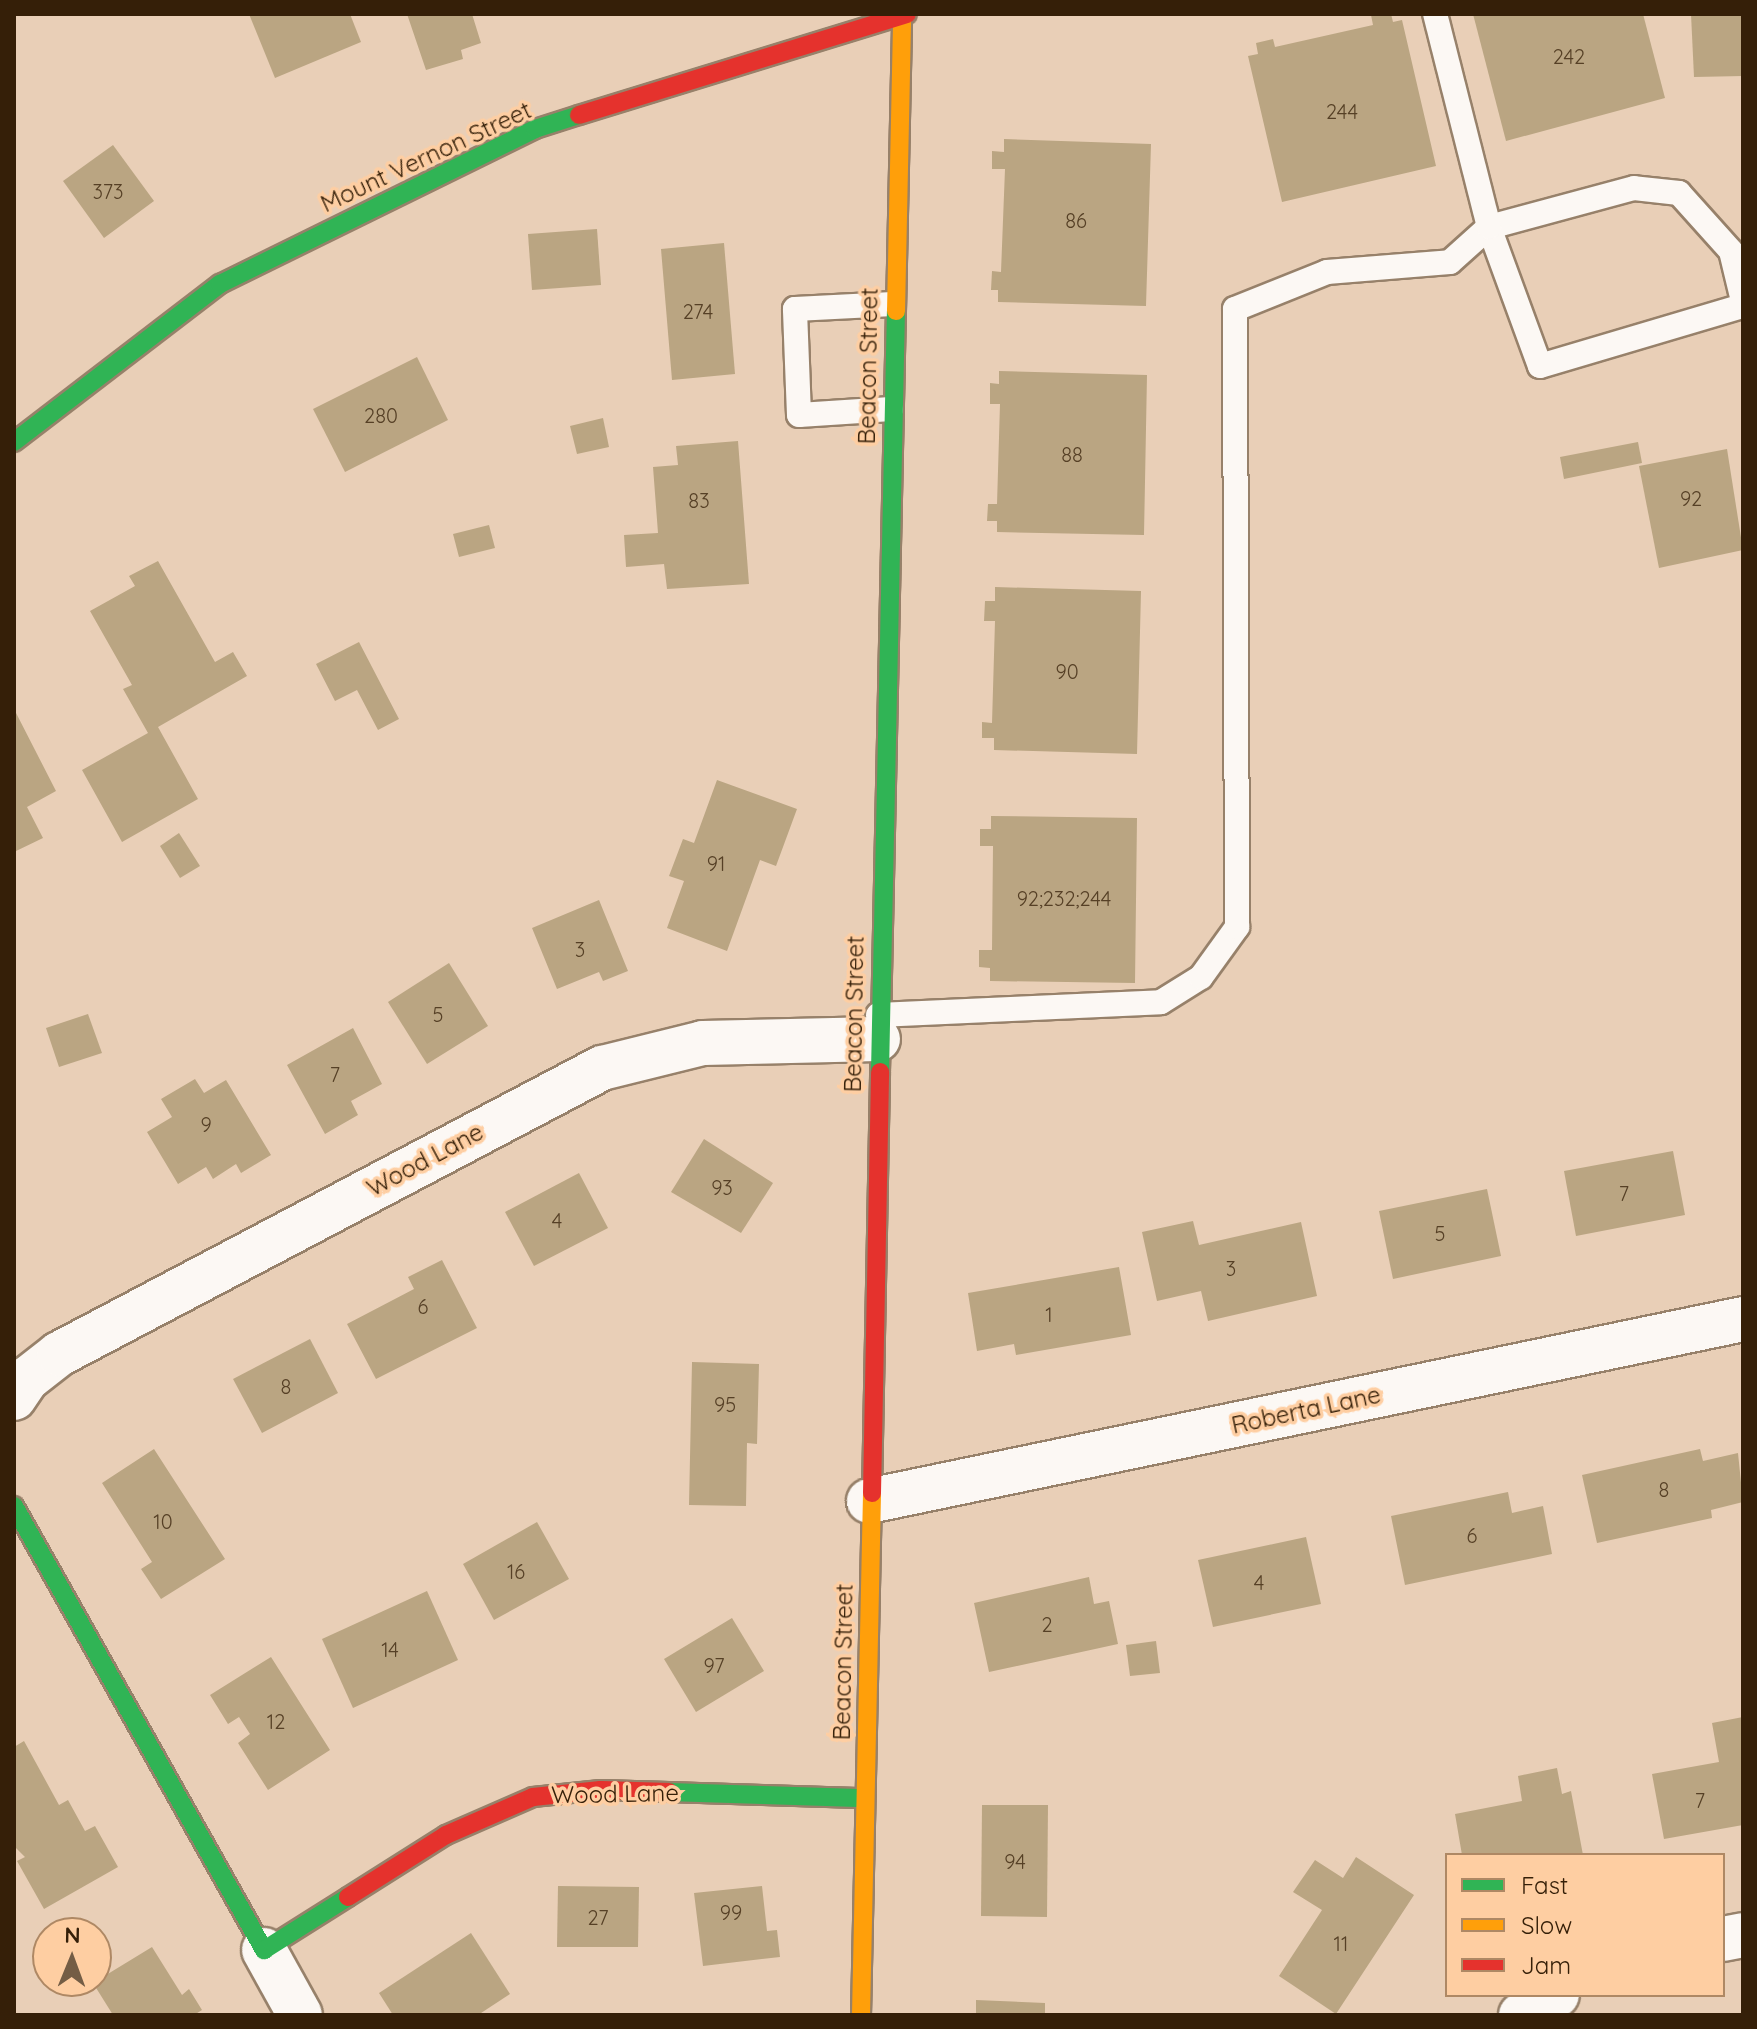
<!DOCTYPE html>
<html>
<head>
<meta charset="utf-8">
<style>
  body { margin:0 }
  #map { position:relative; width:1757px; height:2029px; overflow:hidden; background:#e9cfb7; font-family:Quicksand,sans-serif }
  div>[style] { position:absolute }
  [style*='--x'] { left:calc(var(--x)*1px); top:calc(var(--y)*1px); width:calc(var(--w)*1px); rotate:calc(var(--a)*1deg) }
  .building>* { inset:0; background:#baa582 }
  .roads { filter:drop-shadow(2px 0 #97816a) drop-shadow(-2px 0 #97816a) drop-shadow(0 2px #97816a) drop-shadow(0 -2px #97816a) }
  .lane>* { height:24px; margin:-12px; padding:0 12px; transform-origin:12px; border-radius:12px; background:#fcf8f4 }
  .street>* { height:44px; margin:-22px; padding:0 22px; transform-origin:22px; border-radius:22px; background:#fcf8f4 }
  .fast>* { height:18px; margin:-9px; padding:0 9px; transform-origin:9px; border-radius:9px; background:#30b455 }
  .slow>* { height:18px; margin:-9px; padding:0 9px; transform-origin:9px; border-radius:9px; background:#ff9f0a }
  .jam>* { height:18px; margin:-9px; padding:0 9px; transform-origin:9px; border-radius:9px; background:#e5322d }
  span { translate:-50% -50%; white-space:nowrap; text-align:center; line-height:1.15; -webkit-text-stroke:7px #fecea2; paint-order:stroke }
  .number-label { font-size:20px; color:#564026 }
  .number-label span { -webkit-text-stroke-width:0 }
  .street-label { font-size:24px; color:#351f08 }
  .frame { position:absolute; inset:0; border:16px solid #351f08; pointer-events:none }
  .legend { position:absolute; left:1445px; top:1853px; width:280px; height:144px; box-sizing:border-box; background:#fecea2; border:2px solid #ae8864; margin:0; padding:10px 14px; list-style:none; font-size:24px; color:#351f08 }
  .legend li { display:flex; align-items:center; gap:16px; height:40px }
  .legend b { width:40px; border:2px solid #ae8864 }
  .north { position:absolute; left:32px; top:1917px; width:80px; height:80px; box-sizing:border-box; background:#fecea2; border:2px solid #ae8864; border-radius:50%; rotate:1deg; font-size:22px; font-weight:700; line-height:32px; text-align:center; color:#351f08 }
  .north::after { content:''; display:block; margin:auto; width:28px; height:36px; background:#745d45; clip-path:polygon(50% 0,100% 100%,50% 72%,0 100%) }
</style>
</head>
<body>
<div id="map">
  <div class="building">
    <i style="clip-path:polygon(249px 14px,350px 14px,361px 42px,275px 78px)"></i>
    <i style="clip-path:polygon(407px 14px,472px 14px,481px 43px,461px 50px,463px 59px,426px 70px)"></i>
    <i style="clip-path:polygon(1391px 14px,1393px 22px,1402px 20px,1436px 166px,1282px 202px,1248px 56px,1258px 54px,1256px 43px,1273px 39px,1275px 47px,1373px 25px,1371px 15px)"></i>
    <i style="clip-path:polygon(1473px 14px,1643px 14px,1665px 98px,1506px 141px)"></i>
    <i style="clip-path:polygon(1691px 14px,1743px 14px,1743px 76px,1694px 77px)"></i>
    <i style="clip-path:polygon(1004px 139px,1151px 144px,1146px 306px,998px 302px,998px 290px,991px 290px,992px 271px,1001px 272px,1005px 169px,992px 169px,992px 151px,1004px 152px)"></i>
    <i style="clip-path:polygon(113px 145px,154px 201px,104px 238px,63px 181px)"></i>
    <i style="clip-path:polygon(597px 229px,601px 285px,532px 290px,528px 234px)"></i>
    <i style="clip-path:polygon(724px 243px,735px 374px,672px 380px,661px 249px)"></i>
    <i style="clip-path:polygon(417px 357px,448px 420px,345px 472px,313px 409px)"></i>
    <i style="clip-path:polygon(999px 371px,1147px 375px,1144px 535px,997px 532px,997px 521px,987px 521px,988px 504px,997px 504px,1000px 404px,990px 404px,990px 383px,999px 384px)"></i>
    <i style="clip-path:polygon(603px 418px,609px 447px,577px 454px,570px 426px)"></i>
    <i style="clip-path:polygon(738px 441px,749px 584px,667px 589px,664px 564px,626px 567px,624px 535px,658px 533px,653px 467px,678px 465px,676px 446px)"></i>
    <i style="clip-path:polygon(1638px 442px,1642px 463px,1564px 479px,1560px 457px)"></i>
    <i style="clip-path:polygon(1727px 449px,1743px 550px,1659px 568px,1639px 466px)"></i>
    <i style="clip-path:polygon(489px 525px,495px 548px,459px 557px,453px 534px)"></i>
    <i style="clip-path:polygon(158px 561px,215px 662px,233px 652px,247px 676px,158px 727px,198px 799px,122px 842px,82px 770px,148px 733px,123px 689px,132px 685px,90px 611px,135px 586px,129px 576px)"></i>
    <i style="clip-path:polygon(995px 587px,1141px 591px,1137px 754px,994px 750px,994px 738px,982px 738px,982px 722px,992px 723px,995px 621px,984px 621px,985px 601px,995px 601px)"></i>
    <i style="clip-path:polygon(359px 642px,399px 719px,378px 730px,357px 690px,335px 701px,316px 664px)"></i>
    <i style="clip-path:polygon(14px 709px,56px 791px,27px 807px,43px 838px,14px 852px)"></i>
    <i style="clip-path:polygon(717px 780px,797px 809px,776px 866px,760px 860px,727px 951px,667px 928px,684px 881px,669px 876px,683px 839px,694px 843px)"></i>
    <i style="clip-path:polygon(991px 816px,1137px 818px,1135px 983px,990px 981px,990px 968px,979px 967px,979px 950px,992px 950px,993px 846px,980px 846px,980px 829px,991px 829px)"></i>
    <i style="clip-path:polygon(179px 833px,200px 866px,180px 878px,160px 846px)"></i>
    <i style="clip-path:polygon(599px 900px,628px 971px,603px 981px,599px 972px,557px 989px,532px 928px)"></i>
    <i style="clip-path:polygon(449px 963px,488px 1026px,427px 1064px,388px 1002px)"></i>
    <i style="clip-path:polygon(88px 1014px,102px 1053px,59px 1067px,46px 1028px)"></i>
    <i style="clip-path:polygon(353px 1028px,382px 1084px,351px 1101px,358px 1115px,325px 1134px,287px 1065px)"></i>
    <i style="clip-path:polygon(195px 1079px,204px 1093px,226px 1080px,271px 1155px,241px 1173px,236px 1164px,213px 1179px,206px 1167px,178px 1184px,147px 1132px,172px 1117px,161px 1099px)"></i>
    <i style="clip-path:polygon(704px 1139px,773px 1183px,741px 1233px,671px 1192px)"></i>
    <i style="clip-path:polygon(1673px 1151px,1685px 1215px,1576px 1236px,1564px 1171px)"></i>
    <i style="clip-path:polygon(579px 1173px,608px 1228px,534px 1266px,505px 1212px)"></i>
    <i style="clip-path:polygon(1487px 1189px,1501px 1256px,1393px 1279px,1379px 1211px)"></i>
    <i style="clip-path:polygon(1193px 1221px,1199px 1245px,1301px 1222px,1317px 1296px,1208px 1321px,1201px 1291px,1157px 1301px,1142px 1232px)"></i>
    <i style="clip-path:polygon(442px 1260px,477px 1328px,376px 1379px,347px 1324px,414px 1289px,408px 1277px)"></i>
    <i style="clip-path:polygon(1119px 1267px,1131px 1335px,1016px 1355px,1014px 1344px,977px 1351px,968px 1293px)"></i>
    <i style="clip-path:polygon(310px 1339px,338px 1393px,262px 1433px,233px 1379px)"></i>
    <i style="clip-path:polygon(692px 1362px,759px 1364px,757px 1444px,747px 1443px,746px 1506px,689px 1505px)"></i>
    <i style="clip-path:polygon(154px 1449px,225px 1559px,161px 1599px,141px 1569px,152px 1562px,102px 1483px)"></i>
    <i style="clip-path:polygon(1700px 1449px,1703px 1461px,1738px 1453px,1743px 1502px,1711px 1510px,1712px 1518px,1597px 1543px,1582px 1475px)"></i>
    <i style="clip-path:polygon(1508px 1492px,1512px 1513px,1543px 1506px,1552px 1554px,1405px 1585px,1391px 1516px)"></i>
    <i style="clip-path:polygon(537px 1522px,569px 1579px,494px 1620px,463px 1564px)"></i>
    <i style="clip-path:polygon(1306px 1537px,1321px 1604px,1213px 1627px,1198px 1560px)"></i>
    <i style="clip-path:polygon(1089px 1577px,1094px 1604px,1109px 1601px,1118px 1644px,989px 1672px,974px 1603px)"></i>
    <i style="clip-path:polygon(427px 1591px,458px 1660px,353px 1708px,322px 1639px)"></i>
    <i style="clip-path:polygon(732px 1618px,764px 1671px,696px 1712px,664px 1659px)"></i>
    <i style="clip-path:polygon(1156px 1641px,1160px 1673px,1130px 1676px,1126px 1645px)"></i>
    <i style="clip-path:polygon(271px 1657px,330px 1750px,268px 1790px,238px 1743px,250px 1734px,239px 1717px,228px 1724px,210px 1695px)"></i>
    <i style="clip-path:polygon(1743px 1717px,1743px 1825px,1664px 1839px,1652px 1774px,1719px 1762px,1712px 1723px)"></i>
    <i style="clip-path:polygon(24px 1741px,59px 1805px,68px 1800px,85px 1831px,95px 1826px,118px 1867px,44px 1909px,17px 1861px,25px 1857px,14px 1846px,14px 1747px)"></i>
    <i style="clip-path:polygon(1557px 1768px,1562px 1794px,1571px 1791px,1583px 1855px,1462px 1855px,1455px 1814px,1522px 1801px,1518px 1776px)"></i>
    <i style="clip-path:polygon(982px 1805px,1048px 1805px,1047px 1917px,981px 1916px)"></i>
    <i style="clip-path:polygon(1356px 1857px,1414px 1895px,1336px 2014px,1279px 1976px,1322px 1910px,1293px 1892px,1315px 1860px,1343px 1878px)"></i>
    <i style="clip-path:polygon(558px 1886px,639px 1887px,638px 1947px,557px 1947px)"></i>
    <i style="clip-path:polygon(762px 1886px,767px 1931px,777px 1930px,780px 1957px,703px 1966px,694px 1893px)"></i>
    <i style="clip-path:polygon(471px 1933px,510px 1994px,478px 2015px,393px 2015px,379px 1993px)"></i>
    <i style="clip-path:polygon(152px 1947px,182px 1995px,189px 1989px,202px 2010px,194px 2015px,113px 2015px,93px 1983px)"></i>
    <i style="clip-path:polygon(976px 2000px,1045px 2003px,1045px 2015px,976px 2015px)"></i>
  </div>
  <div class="roads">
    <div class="lane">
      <i style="--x:1743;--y:301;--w:51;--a:-103.5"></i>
      <i style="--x:1731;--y:251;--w:78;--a:-131.9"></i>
      <i style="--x:1679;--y:193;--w:45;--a:-173.7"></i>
      <i style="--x:1634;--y:188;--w:150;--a:164.9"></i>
      <i style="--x:1489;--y:227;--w:148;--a:69.9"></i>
      <i style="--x:1540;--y:366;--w:212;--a:-16.5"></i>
      <i style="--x:891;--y:409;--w:92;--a:176.3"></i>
      <i style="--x:799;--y:415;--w:106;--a:-92.2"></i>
      <i style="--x:795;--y:309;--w:98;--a:-2.9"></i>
      <i style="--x:878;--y:1015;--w:283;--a:-2.6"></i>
      <i style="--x:1161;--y:1002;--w:47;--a:-32"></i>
      <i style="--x:1201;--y:977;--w:62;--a:-54.2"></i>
      <i style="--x:1237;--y:927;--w:618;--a:-90.19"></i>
      <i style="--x:1235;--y:309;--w:99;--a:-21.9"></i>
      <i style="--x:1327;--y:272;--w:123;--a:-4.6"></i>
      <i style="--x:1450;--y:262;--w:52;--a:-41.9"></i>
      <i style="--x:1489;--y:227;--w:220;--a:-104.2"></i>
    </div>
    <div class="street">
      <i style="--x:14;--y:1398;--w:23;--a:-56"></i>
      <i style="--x:27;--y:1379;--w:41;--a:-38"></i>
      <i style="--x:59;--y:1354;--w:614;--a:-27.78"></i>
      <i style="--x:602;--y:1068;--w:104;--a:-13.9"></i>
      <i style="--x:703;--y:1043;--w:175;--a:-1.3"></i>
      <i style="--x:869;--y:1501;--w:893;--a:-11.76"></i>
      <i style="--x:1723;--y:1939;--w:20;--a:-11"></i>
      <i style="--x:264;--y:1950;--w:74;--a:61"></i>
      <i style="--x:1521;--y:2015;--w:41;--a:-29.1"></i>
    </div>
    <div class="fast">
      <i style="--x:14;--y:442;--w:260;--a:-37.5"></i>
      <i style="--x:220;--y:284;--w:351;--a:-26.2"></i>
      <i style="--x:535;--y:129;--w:46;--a:-17.7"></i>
      <i style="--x:880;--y:1072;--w:761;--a:-88.8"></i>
      <i style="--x:14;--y:1506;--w:510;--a:60.62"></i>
      <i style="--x:264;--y:1950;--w:99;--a:-32.2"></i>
      <i style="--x:669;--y:1792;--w:196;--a:1.8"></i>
    </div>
    <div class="slow">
      <i style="--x:896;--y:311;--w:297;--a:-88.8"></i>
      <i style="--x:861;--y:2015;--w:522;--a:-88.79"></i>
    </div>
    <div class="jam">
      <i style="--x:579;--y:115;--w:343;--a:-17.1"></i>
      <i style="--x:872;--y:1493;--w:421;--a:-88.9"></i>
      <i style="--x:348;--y:1897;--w:116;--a:-32.3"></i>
      <i style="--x:446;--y:1835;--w:95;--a:-23.6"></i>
      <i style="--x:533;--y:1797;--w:68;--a:-5.9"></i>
      <i style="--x:601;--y:1790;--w:68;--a:1.7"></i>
    </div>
  </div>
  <div class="number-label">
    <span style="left:1569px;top:56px">242</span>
    <span style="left:1342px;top:111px">244</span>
    <span style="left:108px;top:191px">373</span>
    <span style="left:1076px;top:220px">86</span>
    <span style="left:698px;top:311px">274</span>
    <span style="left:381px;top:415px">280</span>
    <span style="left:1072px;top:454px">88</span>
    <span style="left:1691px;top:498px">92</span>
    <span style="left:699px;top:500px">83</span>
    <span style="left:1067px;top:671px">90</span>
    <span style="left:716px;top:863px">91</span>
    <span style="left:1064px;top:898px">92;232;244</span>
    <span style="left:580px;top:949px">3</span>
    <span style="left:438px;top:1014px">5</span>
    <span style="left:335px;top:1074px">7</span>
    <span style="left:206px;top:1124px">9</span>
    <span style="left:722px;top:1187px">93</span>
    <span style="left:1624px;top:1193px">7</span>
    <span style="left:557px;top:1220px">4</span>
    <span style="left:1440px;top:1233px">5</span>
    <span style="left:1231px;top:1268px">3</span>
    <span style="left:423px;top:1306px">6</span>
    <span style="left:1049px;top:1314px">1</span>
    <span style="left:286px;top:1386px">8</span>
    <span style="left:725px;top:1404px">95</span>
    <span style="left:1664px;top:1489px">8</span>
    <span style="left:163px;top:1521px">10</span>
    <span style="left:1472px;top:1535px">6</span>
    <span style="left:516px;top:1571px">16</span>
    <span style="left:1259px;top:1582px">4</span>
    <span style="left:1047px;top:1624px">2</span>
    <span style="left:390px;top:1649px">14</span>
    <span style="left:714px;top:1665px">97</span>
    <span style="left:276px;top:1721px">12</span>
    <span style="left:1700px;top:1800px">7</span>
    <span style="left:1015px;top:1861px">94</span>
    <span style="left:731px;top:1912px">99</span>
    <span style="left:598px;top:1917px">27</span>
    <span style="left:1341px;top:1943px">11</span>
  </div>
  <div class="street-label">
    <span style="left:426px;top:157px;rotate:-25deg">Mount Vernon Street</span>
    <span style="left:868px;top:366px;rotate:-89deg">Beacon Street</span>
    <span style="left:854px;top:1014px;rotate:-89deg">Beacon Street</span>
    <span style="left:425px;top:1160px;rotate:-28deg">Wood Lane</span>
    <span style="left:1306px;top:1410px;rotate:-12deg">Roberta Lane</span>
    <span style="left:843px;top:1662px;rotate:-89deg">Beacon Street</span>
    <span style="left:615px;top:1794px;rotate:-1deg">Wood Lane</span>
  </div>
  <div class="frame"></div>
  <ul class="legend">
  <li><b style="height:10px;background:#30b455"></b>Fast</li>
  <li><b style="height:10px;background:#ff9f0a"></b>Slow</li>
  <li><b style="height:10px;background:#e5322d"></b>Jam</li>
  </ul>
  <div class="north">N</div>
</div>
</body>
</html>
